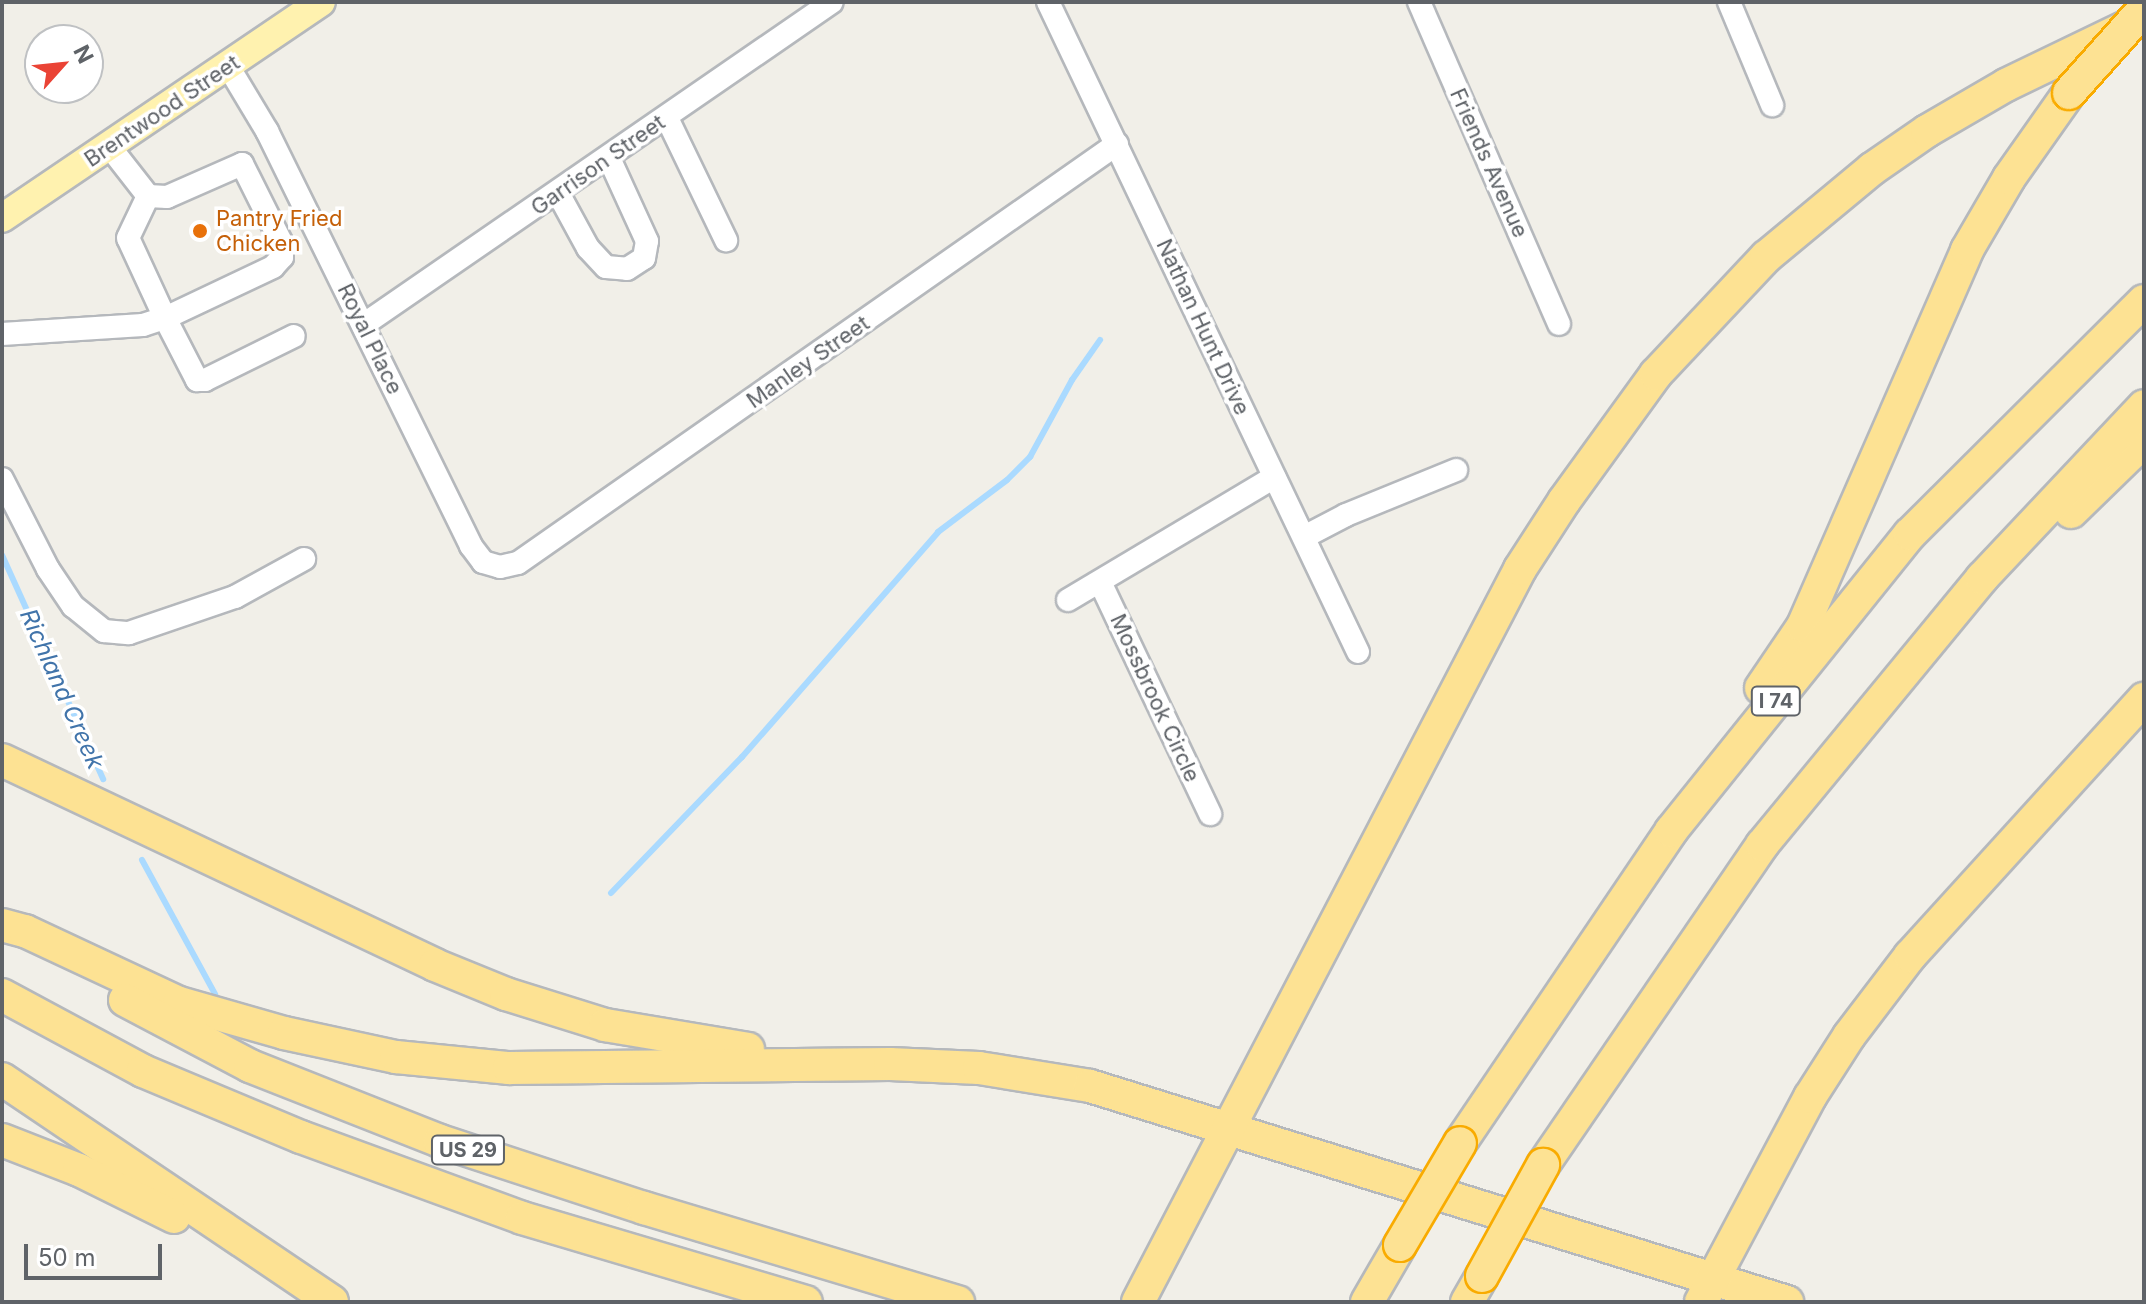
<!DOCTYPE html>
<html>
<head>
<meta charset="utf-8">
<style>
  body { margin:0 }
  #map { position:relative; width:2146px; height:1304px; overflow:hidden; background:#f1efe8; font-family:Inter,sans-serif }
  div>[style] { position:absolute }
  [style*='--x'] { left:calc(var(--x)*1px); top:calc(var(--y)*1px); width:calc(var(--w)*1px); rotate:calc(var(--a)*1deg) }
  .stream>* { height:6px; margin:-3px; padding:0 3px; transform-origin:3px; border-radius:3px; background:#aadaff }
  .roads { filter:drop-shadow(2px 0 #b5b8bc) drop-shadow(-2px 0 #b5b8bc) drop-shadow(0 2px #b5b8bc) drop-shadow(0 -2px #b5b8bc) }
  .minor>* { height:22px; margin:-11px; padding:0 11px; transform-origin:11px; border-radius:11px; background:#fff }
  .major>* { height:28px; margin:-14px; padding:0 14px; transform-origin:14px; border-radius:14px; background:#fff2af }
  .highway>* { height:32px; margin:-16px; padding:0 16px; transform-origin:16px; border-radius:16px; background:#fde293 }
  .bridges { filter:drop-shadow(2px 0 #f9ab00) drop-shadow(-2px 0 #f9ab00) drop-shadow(0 2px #f9ab00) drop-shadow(0 -2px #f9ab00) }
  .highway-bridge>* { height:32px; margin:-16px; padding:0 16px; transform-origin:16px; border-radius:16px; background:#fde293 }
  .dots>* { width:22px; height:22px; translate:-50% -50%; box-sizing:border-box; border:4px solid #fff; border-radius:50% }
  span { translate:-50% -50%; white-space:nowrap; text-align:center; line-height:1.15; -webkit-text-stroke:7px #fff; paint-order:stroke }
  .shield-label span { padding:2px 6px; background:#fff; border:2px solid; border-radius:6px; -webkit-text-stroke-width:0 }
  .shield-label { font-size:20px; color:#5f6368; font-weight:700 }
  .street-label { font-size:22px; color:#5f6368 }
  .food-label { font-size:22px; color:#c56008 }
  .left { translate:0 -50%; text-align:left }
  .water-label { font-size:24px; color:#4174aa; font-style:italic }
  .frame { position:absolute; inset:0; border:4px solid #5f6368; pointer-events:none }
  .north { position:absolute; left:24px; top:24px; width:80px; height:80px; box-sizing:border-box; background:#fff; border:2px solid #bfc1c3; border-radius:50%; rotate:63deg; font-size:22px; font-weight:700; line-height:32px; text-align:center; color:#5f6368 }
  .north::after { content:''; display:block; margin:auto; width:28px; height:36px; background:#ea4335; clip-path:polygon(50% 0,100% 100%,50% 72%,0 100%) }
  .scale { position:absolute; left:24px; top:1244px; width:138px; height:36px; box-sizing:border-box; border:4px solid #5f6368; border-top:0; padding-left:10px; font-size:24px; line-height:28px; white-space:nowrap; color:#5f6368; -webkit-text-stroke:6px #fff; paint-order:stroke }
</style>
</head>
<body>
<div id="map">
  <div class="stream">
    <i style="--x:2;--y:555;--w:246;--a:65.7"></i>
    <i style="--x:142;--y:860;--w:153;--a:61.4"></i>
    <i style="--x:611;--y:893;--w:189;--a:-46.1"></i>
    <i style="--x:742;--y:757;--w:298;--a:-48.9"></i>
    <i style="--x:938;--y:532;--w:86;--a:-37"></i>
    <i style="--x:1007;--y:480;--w:33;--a:-45"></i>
    <i style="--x:1030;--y:457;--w:88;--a:-61.4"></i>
    <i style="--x:1072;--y:380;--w:49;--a:-55"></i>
  </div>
  <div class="roads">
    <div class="minor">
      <i style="--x:1048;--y:2;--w:720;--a:64.5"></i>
      <i style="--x:1419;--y:2;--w:351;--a:66.5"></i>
      <i style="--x:1729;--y:2;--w:112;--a:67.3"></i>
      <i style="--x:228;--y:66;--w:76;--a:59"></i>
      <i style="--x:267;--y:131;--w:462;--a:63.8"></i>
      <i style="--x:471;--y:546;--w:20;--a:53"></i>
      <i style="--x:483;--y:562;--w:18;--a:16"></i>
      <i style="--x:500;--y:567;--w:18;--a:-13"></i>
      <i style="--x:518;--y:563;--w:731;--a:-34.97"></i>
      <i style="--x:667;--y:118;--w:136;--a:64.2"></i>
      <i style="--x:109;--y:146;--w:63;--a:52"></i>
      <i style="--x:148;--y:196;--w:19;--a:3"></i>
      <i style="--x:167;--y:197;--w:82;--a:-23.7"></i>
      <i style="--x:242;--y:164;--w:87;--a:63.4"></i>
      <i style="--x:281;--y:242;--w:15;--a:86"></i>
      <i style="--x:282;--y:257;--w:13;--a:132"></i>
      <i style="--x:273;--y:267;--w:119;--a:154.7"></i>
      <i style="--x:165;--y:318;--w:88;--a:-114.8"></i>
      <i style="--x:128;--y:238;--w:47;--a:-64.5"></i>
      <i style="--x:558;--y:193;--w:63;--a:61.4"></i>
      <i style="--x:588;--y:248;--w:26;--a:47"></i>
      <i style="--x:606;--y:267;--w:21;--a:5"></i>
      <i style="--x:627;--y:269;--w:20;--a:-33"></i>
      <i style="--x:644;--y:258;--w:17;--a:-80"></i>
      <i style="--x:647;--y:241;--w:91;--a:-114.6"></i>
      <i style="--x:363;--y:325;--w:569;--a:-34.56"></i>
      <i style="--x:2;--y:334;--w:141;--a:-3.7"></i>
      <i style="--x:143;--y:325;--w:23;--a:-18"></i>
      <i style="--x:165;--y:318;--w:70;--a:62.7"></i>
      <i style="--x:197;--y:380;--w:8;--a:0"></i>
      <i style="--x:205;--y:380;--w:99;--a:-26.3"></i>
      <i style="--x:2;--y:479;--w:101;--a:62.9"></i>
      <i style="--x:48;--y:569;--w:45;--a:56"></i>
      <i style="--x:73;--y:606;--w:40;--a:39"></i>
      <i style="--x:104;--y:631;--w:25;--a:5"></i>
      <i style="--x:129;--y:633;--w:112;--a:-18.8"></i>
      <i style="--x:235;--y:597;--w:79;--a:-28.8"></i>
      <i style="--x:1304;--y:537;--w:47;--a:-27.6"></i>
      <i style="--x:1346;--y:515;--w:119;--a:-22.2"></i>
      <i style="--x:1100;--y:582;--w:257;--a:64.6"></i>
      <i style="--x:1068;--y:600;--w:240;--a:-30.8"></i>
    </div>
    <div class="major">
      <i style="--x:2;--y:218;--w:385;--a:-34.1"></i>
    </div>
    <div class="highway">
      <i style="--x:2071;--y:512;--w:102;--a:-44.2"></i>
      <i style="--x:1761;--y:688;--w:75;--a:-55.9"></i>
      <i style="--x:1803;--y:626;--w:410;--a:-66.4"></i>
      <i style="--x:1967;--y:250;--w:83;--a:-59.7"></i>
      <i style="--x:2009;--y:178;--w:104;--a:-54.8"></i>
      <i style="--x:2;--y:760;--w:479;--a:25.3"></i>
      <i style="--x:435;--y:965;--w:77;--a:22.2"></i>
      <i style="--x:506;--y:994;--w:104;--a:17.4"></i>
      <i style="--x:605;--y:1025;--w:145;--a:9.5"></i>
      <i style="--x:2;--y:925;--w:24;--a:15"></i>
      <i style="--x:25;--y:931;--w:170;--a:25.1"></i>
      <i style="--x:179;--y:1003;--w:109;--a:15.9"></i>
      <i style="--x:284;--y:1033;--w:115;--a:12.1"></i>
      <i style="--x:396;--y:1057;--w:114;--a:5.6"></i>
      <i style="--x:509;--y:1068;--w:381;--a:-0.6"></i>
      <i style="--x:890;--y:1064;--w:89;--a:2.6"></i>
      <i style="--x:979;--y:1068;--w:112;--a:9.2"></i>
      <i style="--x:1090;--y:1086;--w:730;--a:17.22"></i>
      <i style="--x:2;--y:995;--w:160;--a:28.3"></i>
      <i style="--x:143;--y:1071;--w:171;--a:22.7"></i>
      <i style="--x:301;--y:1137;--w:235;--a:20.1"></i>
      <i style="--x:522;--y:1218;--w:296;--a:16.5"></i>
      <i style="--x:125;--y:1000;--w:141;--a:27.8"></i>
      <i style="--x:250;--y:1066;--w:204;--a:21.5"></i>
      <i style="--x:440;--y:1141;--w:215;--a:18.2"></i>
      <i style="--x:644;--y:1208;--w:328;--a:16.7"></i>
      <i style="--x:2;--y:1079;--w:398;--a:34"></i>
      <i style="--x:2;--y:1140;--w:83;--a:21.3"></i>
      <i style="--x:79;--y:1170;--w:106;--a:26.3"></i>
      <i style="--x:1460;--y:1143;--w:377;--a:-55.9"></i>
      <i style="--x:1671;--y:831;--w:381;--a:-51.2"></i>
      <i style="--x:1910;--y:534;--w:330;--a:-44.9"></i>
      <i style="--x:1543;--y:1165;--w:388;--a:-55.6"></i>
      <i style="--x:1762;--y:845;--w:346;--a:-50.5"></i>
      <i style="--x:1982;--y:578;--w:236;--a:-46.7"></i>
      <i style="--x:1138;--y:1302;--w:827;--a:-62.47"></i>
      <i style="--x:1520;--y:569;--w:81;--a:-57.1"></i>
      <i style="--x:1564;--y:501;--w:157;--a:-54.1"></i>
      <i style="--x:1656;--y:374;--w:161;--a:-46.8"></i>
      <i style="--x:1766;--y:257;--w:138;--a:-39.7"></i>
      <i style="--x:1872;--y:169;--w:67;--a:-34.6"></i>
      <i style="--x:1927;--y:131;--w:91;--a:-30.2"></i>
      <i style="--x:2006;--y:85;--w:140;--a:-25.8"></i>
      <i style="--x:1367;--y:1302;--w:66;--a:-59.9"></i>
      <i style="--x:1467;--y:1302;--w:30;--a:-60"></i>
      <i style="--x:1701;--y:1302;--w:232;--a:-62"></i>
      <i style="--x:1810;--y:1097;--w:72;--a:-57.4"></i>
      <i style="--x:1849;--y:1036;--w:101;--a:-52.7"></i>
      <i style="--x:1910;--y:956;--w:348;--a:-47.7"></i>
    </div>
  </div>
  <div class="bridges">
    <div class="highway-bridge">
      <i style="--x:2069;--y:93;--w:113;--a:-48.2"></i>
      <i style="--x:1400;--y:1245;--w:118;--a:-59.5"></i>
      <i style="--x:1482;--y:1276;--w:127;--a:-61.2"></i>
    </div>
  </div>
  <div class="dots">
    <i style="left:200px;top:231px;background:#e8710a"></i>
  </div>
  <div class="shield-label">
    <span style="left:1776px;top:701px">I 74</span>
    <span style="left:468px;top:1150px">US 29</span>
  </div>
  <div class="street-label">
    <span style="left:162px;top:111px;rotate:-34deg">Brentwood Street</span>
    <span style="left:1489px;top:163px;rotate:66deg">Friends Avenue</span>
    <span style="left:598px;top:165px;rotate:-35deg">Garrison Street</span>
    <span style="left:1203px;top:327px;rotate:65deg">Nathan Hunt Drive</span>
    <span style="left:370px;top:339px;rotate:64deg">Royal Place</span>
    <span style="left:808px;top:362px;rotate:-35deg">Manley Street</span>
    <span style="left:1155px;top:698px;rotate:65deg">Mossbrook Circle</span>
  </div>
  <div class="food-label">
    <span class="left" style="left:216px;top:231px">Pantry Fried<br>Chicken</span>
  </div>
  <div class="water-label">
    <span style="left:62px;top:689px;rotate:66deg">Richland Creek</span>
  </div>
  <div class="frame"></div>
  <div class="north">N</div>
  <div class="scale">50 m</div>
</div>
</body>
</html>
